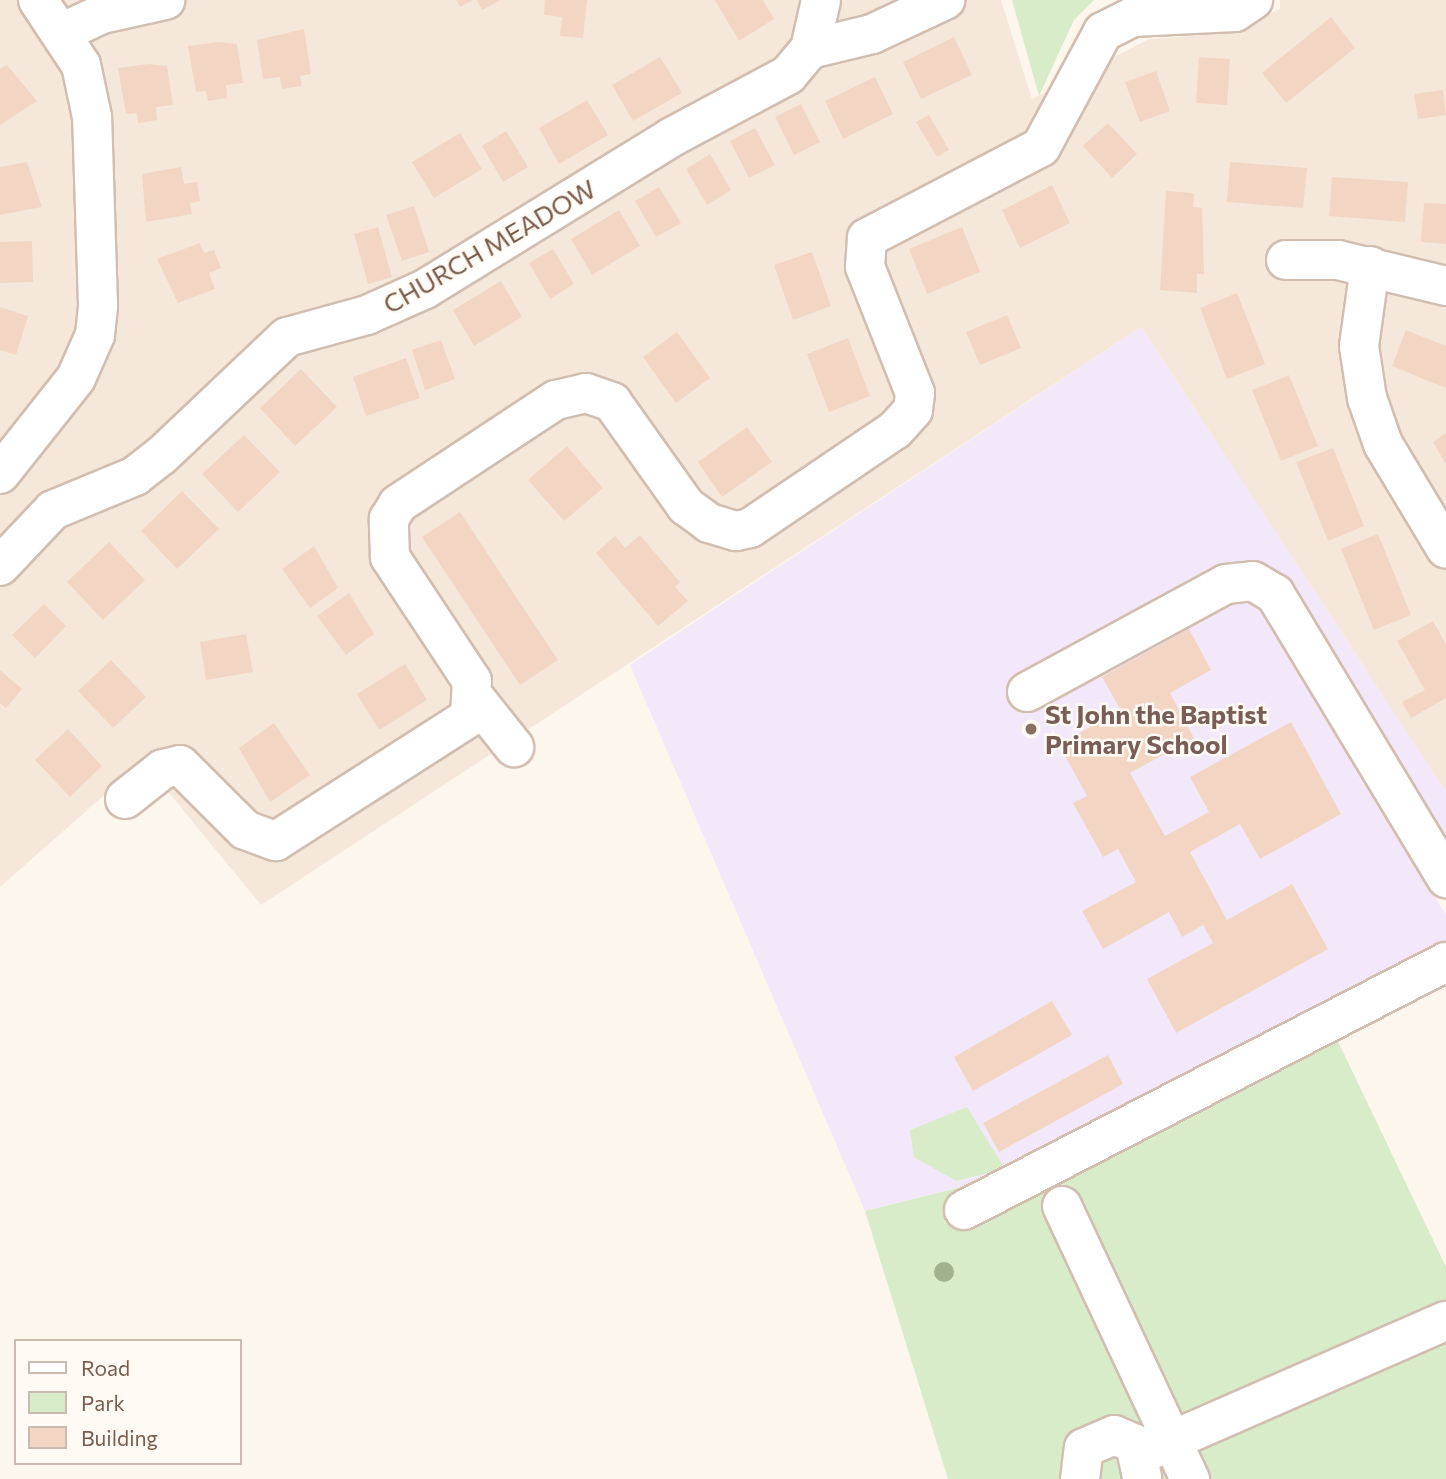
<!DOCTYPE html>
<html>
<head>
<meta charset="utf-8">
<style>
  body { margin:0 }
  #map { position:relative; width:1446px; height:1479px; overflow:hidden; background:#fdf6ec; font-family:Commissioner,sans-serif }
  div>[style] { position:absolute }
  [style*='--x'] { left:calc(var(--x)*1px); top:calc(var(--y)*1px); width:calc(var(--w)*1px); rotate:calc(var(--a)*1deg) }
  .residential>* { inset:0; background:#f5e8da }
  .education>* { inset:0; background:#f3e8fa }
  .green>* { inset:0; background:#d8ecc9 }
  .building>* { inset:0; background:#f3d5c3 }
  .roads { filter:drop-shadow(2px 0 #d1beb0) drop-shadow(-2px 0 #d1beb0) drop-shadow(0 2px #d1beb0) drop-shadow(0 -2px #d1beb0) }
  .minor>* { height:38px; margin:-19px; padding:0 19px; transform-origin:19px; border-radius:19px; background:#fff }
  .trees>* { width:20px; height:20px; margin:-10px; border-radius:50%; background:#a0b28e }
  .dots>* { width:19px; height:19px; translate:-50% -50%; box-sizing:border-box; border:4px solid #fffaf3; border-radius:50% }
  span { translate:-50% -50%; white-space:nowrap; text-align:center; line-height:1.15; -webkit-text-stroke:5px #fffaf3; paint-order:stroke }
  .street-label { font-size:26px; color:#7a5c4d }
  .education-label { font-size:26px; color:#785e54; font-weight:700 }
  .left { translate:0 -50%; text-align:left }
  .legend { position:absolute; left:14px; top:1339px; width:228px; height:126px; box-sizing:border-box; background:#fffaf3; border:2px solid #cabbb1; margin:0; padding:9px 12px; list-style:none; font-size:21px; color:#7a5c4d }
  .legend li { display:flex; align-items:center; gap:14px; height:35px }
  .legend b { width:35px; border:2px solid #cabbb1 }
</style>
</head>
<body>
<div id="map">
  <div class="residential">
    <i style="clip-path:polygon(0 0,1001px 0,1032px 99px,1149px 39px,1230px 33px,1280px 9px,1280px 0,1446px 0,1446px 792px,1141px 327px,261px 905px,143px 761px,0 887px)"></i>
  </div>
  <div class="education">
    <i style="clip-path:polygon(1141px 327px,1446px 792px,1446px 875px,1428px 886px,1446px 915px,1446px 950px,997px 1178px,865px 1211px,630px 665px)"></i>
  </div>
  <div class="green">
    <i style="clip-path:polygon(1012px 0,1094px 0,1074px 20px,1039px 96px)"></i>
    <i style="clip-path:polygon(1333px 1031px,1446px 1267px,1446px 1479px,948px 1479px,865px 1211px,997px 1178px)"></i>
    <i style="clip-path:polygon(967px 1107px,1005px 1169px,956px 1181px,914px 1157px,910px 1130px)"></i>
  </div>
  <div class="building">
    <i style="clip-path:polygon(456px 0,473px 0,460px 7px)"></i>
    <i style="clip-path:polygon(477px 0,501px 0,482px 10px)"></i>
    <i style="clip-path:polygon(545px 0,587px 0,583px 38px,560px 36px,562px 17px,544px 15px)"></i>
    <i style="clip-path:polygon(715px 0,763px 0,774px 19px,739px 41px)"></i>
    <i style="clip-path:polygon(1331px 17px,1355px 48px,1286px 103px,1262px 73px)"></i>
    <i style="clip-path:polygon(304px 29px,311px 74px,300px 76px,302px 86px,282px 89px,280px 77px,263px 79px,257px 40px)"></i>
    <i style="clip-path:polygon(954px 37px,972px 75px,921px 99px,903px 62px)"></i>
    <i style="clip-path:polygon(218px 42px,237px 44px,243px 83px,226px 85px,227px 98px,208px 101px,206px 91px,196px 92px,188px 46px)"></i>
    <i style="clip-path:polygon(660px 57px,682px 93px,633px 121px,612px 85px)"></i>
    <i style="clip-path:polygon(1199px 57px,1230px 59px,1227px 105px,1196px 103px)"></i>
    <i style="clip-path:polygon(149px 64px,167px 66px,173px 105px,156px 107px,157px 120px,138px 123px,137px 113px,126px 114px,118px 68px)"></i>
    <i style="clip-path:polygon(7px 65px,37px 101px,0 125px,0 69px)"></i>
    <i style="clip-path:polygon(1156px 71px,1170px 111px,1140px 122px,1125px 82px)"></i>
    <i style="clip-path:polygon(875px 77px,893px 114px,843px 139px,825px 101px)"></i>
    <i style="clip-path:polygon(1443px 90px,1446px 115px,1418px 119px,1414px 94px)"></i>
    <i style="clip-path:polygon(587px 100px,608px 135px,559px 164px,539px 128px)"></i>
    <i style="clip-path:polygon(801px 104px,820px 142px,794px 155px,775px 117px)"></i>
    <i style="clip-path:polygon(929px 115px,949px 150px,937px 157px,916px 122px)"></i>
    <i style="clip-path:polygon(1108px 123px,1137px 154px,1112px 178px,1083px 146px)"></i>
    <i style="clip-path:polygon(755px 128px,775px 165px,749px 178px,730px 141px)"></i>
    <i style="clip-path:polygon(506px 131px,528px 167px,503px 182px,482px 146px)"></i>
    <i style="clip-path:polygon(460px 133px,482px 169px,434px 198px,412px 162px)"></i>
    <i style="clip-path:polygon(710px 154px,731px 190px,707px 205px,686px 169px)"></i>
    <i style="clip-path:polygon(27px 162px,42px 207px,0 215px,0 167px)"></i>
    <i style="clip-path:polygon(1230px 162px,1307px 168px,1303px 208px,1227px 202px)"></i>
    <i style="clip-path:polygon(181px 167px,184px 184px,197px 182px,200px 201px,190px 203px,192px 214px,146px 222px,142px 174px)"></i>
    <i style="clip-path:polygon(1332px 177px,1408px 182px,1405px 222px,1329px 216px)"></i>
    <i style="clip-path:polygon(1052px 185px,1070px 223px,1020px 248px,1002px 210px)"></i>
    <i style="clip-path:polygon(659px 187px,681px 223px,656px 237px,635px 201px)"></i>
    <i style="clip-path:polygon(1166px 191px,1194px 193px,1193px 207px,1202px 208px,1204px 274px,1197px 274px,1197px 293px,1160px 290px)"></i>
    <i style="clip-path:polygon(1424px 203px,1446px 204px,1446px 244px,1421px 242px)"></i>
    <i style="clip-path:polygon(414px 206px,429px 252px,402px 261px,386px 215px)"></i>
    <i style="clip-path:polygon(619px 210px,640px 246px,592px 275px,571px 239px)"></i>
    <i style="clip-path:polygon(378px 227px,392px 277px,368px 284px,354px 234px)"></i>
    <i style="clip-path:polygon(962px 227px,980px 272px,927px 294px,909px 249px)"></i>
    <i style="clip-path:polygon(32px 241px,33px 282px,0 283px,0 242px)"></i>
    <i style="clip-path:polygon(200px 243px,204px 253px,214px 250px,221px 268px,209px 273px,215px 289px,178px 303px,157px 259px)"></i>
    <i style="clip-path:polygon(553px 249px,574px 284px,550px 299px,529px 263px)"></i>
    <i style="clip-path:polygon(812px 252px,831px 306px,793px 320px,774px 265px)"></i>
    <i style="clip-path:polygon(501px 281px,522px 317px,474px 346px,453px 310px)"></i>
    <i style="clip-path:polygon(1237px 293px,1265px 364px,1227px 379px,1200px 308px)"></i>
    <i style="clip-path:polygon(0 307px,28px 316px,16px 355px,0 350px)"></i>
    <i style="clip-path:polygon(1007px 315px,1021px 348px,980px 365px,966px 332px)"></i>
    <i style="clip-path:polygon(1406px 330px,1446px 346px,1446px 388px,1392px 366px)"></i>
    <i style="clip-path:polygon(677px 332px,710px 378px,676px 403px,643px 357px)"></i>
    <i style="clip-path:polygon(848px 338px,870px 396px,829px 412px,807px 354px)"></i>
    <i style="clip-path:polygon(441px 340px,455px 379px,425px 390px,412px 350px)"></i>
    <i style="clip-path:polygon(406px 358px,420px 398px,366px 416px,353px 377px)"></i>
    <i style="clip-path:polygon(301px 369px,337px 407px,295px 446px,260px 408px)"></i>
    <i style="clip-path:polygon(1289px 375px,1318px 446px,1281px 461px,1252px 390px)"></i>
    <i style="clip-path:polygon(747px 427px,772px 462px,722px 497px,698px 462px)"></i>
    <i style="clip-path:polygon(1446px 433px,1446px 464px,1433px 442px)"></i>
    <i style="clip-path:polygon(244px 435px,280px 472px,238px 512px,202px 474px)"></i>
    <i style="clip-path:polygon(567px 446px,603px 488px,564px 521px,528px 480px)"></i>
    <i style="clip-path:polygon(1333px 448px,1364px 526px,1328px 541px,1296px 462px)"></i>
    <i style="clip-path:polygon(182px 491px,219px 529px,177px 569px,141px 531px)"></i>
    <i style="clip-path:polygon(460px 512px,558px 660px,520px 685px,422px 537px)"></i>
    <i style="clip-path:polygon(1378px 534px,1411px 615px,1374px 630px,1341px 549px)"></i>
    <i style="clip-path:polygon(640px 535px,680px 582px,675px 587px,688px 601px,658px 626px,596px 553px,615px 536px,625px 548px)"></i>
    <i style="clip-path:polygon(109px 542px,145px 580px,103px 620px,67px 582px)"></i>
    <i style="clip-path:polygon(314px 546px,338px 588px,310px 608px,282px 569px)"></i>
    <i style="clip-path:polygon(349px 593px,374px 634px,346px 655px,317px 616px)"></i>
    <i style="clip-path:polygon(44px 604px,66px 626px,35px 658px,12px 635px)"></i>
    <i style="clip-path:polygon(1433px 621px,1446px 644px,1446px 698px,1411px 718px,1402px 702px,1425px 690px,1397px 641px)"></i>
    <i style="clip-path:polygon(1189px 629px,1211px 670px,1170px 693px,1194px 738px,1130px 773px,1165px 836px,1209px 812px,1190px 777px,1291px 722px,1341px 814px,1260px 859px,1240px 824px,1190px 852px,1227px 920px,1292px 884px,1328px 949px,1176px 1033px,1147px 979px,1213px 943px,1203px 925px,1182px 937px,1169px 912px,1103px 949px,1082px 911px,1136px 882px,1118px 849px,1103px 857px,1073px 803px,1087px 796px,1059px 745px,1109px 716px,1114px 724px,1125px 718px,1102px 677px)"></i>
    <i style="clip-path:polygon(246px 634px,253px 672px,206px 680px,200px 642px)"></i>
    <i style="clip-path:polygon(111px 660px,146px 697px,113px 728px,78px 691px)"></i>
    <i style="clip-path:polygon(405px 664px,427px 700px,379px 730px,357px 694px)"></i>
    <i style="clip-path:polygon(0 670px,22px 689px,6px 708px,0 703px)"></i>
    <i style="clip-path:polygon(274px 723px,310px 775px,270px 802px,239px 748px)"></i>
    <i style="clip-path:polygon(68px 729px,102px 766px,70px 797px,35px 760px)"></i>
    <i style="clip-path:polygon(1052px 1001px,1072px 1035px,973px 1091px,954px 1057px)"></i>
    <i style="clip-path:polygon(1108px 1055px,1123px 1084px,999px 1152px,983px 1123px)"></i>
  </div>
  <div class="roads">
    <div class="minor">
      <i style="--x:61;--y:33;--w:45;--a:-24.9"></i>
      <i style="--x:102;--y:14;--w:65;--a:-12.5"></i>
      <i style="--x:810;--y:49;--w:64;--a:-13.6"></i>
      <i style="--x:872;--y:34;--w:81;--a:-25"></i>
      <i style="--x:1286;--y:260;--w:52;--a:0"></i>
      <i style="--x:1338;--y:260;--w:111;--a:13.5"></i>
      <i style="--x:1370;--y:266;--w:81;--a:97.8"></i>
      <i style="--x:1359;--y:346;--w:53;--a:81.3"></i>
      <i style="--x:1367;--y:398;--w:49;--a:70.8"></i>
      <i style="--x:1383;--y:444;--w:122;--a:59"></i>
      <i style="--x:0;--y:474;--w:122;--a:-51.6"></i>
      <i style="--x:76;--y:378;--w:47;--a:-66.2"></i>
      <i style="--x:95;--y:335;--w:30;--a:-84"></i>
      <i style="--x:98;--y:305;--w:188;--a:-91.8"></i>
      <i style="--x:92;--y:117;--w:53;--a:-101.9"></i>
      <i style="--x:81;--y:65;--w:78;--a:-123.5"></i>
      <i style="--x:0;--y:566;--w:77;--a:-46.6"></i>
      <i style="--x:53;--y:510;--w:89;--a:-22.5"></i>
      <i style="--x:135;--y:476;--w:33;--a:-38"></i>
      <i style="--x:161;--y:456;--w:173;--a:-43.4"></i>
      <i style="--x:287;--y:337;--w:83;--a:-15.4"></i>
      <i style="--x:367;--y:315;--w:64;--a:-24.1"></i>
      <i style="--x:425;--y:289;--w:288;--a:-31.6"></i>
      <i style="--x:670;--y:138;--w:134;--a:-28.1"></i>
      <i style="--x:788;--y:75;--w:34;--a:-50"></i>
      <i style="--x:810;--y:49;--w:50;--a:-77.3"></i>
      <i style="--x:1027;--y:692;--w:226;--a:-28.5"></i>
      <i style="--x:1226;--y:584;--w:27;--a:-6"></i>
      <i style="--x:1253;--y:581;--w:26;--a:31"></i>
      <i style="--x:1275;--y:594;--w:332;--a:58.9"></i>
      <i style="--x:475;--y:698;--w:63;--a:51.5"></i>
      <i style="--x:125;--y:799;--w:48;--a:-38.3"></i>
      <i style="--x:163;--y:769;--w:17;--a:-13"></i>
      <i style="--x:180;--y:765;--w:92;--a:45"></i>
      <i style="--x:245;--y:830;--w:33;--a:20"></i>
      <i style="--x:276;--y:841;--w:230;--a:-32.6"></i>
      <i style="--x:470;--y:717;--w:36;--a:-87"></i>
      <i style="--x:472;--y:681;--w:149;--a:-123.5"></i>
      <i style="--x:390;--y:557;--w:38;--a:-92"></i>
      <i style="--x:389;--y:519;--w:17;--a:-59"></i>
      <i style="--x:398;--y:504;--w:189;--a:-33.4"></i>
      <i style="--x:556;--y:400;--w:31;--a:-13"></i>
      <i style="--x:586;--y:393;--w:28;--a:19"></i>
      <i style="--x:612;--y:402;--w:128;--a:54.6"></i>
      <i style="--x:686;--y:506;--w:29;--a:36"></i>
      <i style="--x:709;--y:523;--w:28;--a:17"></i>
      <i style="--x:736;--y:531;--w:14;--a:-12"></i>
      <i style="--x:750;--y:528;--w:175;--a:-34.1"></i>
      <i style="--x:895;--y:430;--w:27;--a:-48"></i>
      <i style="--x:913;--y:410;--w:17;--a:-83"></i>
      <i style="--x:915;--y:393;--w:136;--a:-111.6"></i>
      <i style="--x:865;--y:267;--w:29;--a:-86"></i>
      <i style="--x:867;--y:238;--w:196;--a:-27.6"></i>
      <i style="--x:1041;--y:147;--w:131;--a:-61.7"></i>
      <i style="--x:1103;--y:32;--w:34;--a:-27"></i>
      <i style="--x:1133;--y:17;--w:102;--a:-2.8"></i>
      <i style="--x:1235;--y:12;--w:22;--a:-34"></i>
      <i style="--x:1062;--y:1206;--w:302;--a:64.9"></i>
      <i style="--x:964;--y:1210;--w:542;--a:-27.23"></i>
      <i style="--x:1141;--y:1454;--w:333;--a:-23.6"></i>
      <i style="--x:1080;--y:1479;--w:31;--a:-83"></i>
      <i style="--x:1084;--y:1448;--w:33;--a:-23"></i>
      <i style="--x:1114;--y:1435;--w:23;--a:23"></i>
      <i style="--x:1135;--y:1444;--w:34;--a:78"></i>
    </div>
  </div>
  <div class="trees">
    <i style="left:944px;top:1272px"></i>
  </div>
  <div class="dots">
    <i style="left:1031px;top:729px;background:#8d6e63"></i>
  </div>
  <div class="street-label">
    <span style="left:489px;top:246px;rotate:-30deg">CHURCH MEADOW</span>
  </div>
  <div class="education-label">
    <span class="left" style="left:1045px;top:729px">St John the Baptist<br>Primary School</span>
  </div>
  <ul class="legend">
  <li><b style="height:9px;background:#fff"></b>Road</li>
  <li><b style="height:19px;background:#d8ecc9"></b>Park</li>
  <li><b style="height:19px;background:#f3d5c3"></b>Building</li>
  </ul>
</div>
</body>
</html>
